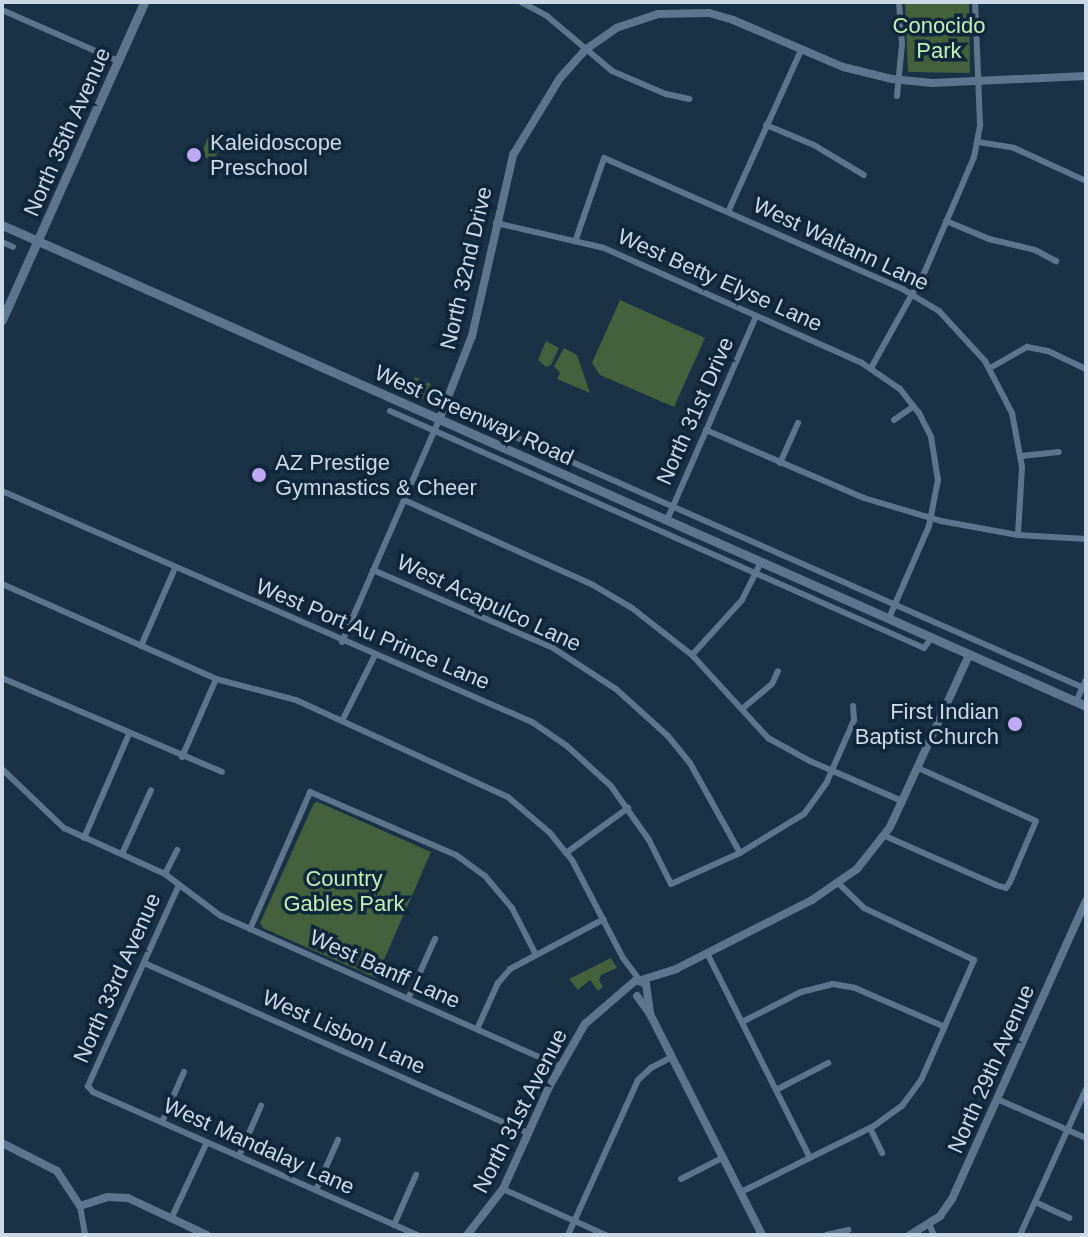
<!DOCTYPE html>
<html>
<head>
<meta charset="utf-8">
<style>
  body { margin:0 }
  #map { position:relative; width:1088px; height:1237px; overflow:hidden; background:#1a3146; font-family:Helvetica,sans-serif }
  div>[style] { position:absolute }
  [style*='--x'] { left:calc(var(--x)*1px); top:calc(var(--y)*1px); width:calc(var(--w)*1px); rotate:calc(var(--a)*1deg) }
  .green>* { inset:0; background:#44603d }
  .minor>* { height:6px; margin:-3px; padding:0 3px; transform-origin:3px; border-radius:3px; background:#5d768d }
  .tertiary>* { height:8px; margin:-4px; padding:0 4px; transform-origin:4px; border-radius:4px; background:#5d768d }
  .secondary>* { height:9px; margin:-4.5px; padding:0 4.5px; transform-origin:4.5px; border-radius:4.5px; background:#5d768d }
  .dots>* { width:22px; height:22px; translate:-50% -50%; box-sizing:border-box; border:4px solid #10273b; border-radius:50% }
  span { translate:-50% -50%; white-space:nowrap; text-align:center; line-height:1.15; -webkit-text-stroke:7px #10273b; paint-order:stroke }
  .park-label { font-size:22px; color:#bdefb1 }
  .street-label { font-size:22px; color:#cbd8e6 }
  .poi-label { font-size:22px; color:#cbd8e6 }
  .left { translate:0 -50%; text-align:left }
  .right { translate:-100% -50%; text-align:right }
  .frame { position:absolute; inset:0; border:4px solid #cbd8e6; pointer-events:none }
</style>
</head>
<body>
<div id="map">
  <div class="green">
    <i style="clip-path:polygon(905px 2px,969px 2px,970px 73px,908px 72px)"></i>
    <i style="clip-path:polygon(220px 134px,225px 137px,214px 161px,201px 155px,209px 135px)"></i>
    <i style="clip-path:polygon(620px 300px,705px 338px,674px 407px,600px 375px,592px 363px)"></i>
    <i style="clip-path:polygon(546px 341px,559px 348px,551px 365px,546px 367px,538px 360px)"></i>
    <i style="clip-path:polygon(564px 348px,577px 355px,590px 393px,557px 379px,560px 373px,554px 366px)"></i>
    <i style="clip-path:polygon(415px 377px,431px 384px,423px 399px,408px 392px)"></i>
    <i style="clip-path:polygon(318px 802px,431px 852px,376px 978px,263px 928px,260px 923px,314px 803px)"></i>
    <i style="clip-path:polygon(611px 958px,617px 968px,601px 975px,599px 980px,603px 987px,598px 991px,590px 980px,578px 990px,569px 979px)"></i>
  </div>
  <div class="minor">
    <i style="--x:521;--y:2;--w:30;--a:28"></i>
    <i style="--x:547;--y:16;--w:85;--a:40.2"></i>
    <i style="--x:612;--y:71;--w:59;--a:23.1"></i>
    <i style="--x:666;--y:94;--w:24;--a:12"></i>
    <i style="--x:2;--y:10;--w:127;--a:23.7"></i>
    <i style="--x:897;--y:96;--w:52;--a:-84.5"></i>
    <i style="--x:902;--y:44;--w:42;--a:-94.1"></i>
    <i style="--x:766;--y:125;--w:52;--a:22.6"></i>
    <i style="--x:814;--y:145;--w:58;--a:31"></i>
    <i style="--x:978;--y:142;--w:36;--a:9"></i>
    <i style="--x:1014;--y:148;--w:79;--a:24.6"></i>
    <i style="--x:728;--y:212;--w:178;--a:-65.7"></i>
    <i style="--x:946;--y:221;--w:47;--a:22.7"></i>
    <i style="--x:989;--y:239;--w:47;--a:13.4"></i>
    <i style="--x:1035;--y:250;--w:24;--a:28"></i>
    <i style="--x:496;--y:223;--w:111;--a:13"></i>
    <i style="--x:604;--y:248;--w:282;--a:24"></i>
    <i style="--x:862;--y:363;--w:46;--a:34.4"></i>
    <i style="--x:900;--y:389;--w:31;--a:52"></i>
    <i style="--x:919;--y:413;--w:27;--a:63"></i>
    <i style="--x:931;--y:437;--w:44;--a:80.8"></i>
    <i style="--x:938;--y:480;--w:47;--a:101.1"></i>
    <i style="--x:929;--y:526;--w:100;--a:113.5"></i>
    <i style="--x:576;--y:239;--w:86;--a:-70.9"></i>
    <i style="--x:604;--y:158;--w:328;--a:23.7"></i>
    <i style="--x:904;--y:290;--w:41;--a:31"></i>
    <i style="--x:939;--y:311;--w:68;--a:47.4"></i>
    <i style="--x:985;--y:361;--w:59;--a:62.6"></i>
    <i style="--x:1012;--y:413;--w:55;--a:79.5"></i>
    <i style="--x:1022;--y:467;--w:68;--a:93.4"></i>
    <i style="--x:2;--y:242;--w:12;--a:24"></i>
    <i style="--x:871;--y:368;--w:111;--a:-60.9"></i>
    <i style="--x:925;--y:271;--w:124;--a:-66.7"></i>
    <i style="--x:974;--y:157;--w:33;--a:-79"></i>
    <i style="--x:980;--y:125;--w:123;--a:-92.3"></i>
    <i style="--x:990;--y:368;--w:43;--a:-29.6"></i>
    <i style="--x:1027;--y:347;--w:21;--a:11"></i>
    <i style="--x:1048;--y:351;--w:42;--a:25.3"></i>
    <i style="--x:445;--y:406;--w:701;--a:23.82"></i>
    <i style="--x:390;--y:411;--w:584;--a:23.93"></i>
    <i style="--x:924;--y:648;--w:12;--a:-55"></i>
    <i style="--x:894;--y:420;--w:24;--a:-35"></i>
    <i style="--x:706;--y:430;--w:172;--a:23.3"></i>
    <i style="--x:864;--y:498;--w:80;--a:16.6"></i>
    <i style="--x:941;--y:521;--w:78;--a:10.3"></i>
    <i style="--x:1018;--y:535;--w:68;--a:3.4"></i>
    <i style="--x:1021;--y:456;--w:38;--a:-6"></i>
    <i style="--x:780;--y:463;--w:44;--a:-65.8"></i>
    <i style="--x:2;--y:491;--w:578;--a:23.55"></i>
    <i style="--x:532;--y:722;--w:42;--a:34.4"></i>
    <i style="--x:567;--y:746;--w:59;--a:42.3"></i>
    <i style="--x:611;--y:786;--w:66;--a:54.9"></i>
    <i style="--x:649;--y:840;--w:49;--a:63.4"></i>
    <i style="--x:671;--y:884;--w:76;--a:-24.2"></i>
    <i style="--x:740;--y:853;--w:75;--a:-31.4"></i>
    <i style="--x:804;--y:814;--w:37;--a:-54"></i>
    <i style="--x:826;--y:784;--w:70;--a:-66.4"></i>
    <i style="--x:854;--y:720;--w:14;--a:-94"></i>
    <i style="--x:404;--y:500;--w:207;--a:24.2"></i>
    <i style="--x:593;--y:585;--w:45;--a:30.5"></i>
    <i style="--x:632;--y:608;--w:76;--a:38.1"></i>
    <i style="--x:692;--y:655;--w:113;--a:47.5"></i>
    <i style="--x:768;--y:738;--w:48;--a:28.7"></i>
    <i style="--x:810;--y:761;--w:100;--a:23.5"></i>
    <i style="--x:667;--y:520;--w:223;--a:-66.4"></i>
    <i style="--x:373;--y:570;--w:196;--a:23.4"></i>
    <i style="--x:553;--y:648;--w:75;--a:33.1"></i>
    <i style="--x:616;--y:689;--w:70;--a:42.1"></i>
    <i style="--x:668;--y:736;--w:35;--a:51"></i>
    <i style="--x:690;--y:763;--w:103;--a:60.9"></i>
    <i style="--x:2;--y:584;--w:234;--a:23.9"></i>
    <i style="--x:216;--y:679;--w:83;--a:14.7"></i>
    <i style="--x:296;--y:700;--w:233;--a:24.6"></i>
    <i style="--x:508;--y:797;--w:55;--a:40.6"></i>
    <i style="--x:550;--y:833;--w:35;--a:51"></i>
    <i style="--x:572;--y:860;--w:110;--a:62.5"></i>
    <i style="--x:623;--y:958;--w:26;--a:53"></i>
    <i style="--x:342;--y:642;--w:242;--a:-66.4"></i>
    <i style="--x:141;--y:646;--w:85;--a:-66.4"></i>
    <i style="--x:692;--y:655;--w:74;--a:-47.7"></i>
    <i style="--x:742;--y:600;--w:42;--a:-63.4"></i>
    <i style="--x:2;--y:678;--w:239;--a:23.1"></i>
    <i style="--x:1076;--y:702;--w:24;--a:-66"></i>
    <i style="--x:742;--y:709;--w:39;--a:-40"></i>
    <i style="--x:772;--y:684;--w:14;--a:-65"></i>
    <i style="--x:342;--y:721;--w:74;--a:-63.4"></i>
    <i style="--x:182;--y:757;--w:85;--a:-66.4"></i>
    <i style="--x:2;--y:769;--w:86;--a:43.6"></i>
    <i style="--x:64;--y:828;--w:111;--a:24.5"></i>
    <i style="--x:165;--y:874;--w:70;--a:36.9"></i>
    <i style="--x:221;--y:916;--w:371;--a:23.9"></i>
    <i style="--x:885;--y:836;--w:121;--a:23.8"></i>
    <i style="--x:996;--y:885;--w:10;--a:17"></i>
    <i style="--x:1006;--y:888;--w:7;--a:-56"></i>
    <i style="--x:1010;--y:882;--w:66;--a:-66.9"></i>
    <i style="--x:1036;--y:821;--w:129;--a:-155.8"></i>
    <i style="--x:84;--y:838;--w:113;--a:-66.6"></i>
    <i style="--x:566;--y:853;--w:77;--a:-36"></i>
    <i style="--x:122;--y:854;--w:70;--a:-65.6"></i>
    <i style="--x:165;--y:874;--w:27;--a:-63"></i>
    <i style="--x:179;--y:885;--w:221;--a:114.4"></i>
    <i style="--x:88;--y:1086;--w:8;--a:50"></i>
    <i style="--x:93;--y:1092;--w:354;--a:23.8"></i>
    <i style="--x:250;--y:929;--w:150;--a:-66.3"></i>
    <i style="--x:310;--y:792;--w:159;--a:23.3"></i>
    <i style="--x:456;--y:855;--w:36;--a:36"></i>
    <i style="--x:485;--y:876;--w:42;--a:49.8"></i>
    <i style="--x:512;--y:908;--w:51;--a:62.9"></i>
    <i style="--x:707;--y:953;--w:229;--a:63.3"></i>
    <i style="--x:144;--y:963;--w:421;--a:23.9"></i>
    <i style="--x:408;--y:999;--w:66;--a:-65.8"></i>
    <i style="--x:742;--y:1022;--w:66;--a:-27"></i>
    <i style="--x:801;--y:992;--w:33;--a:-14"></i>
    <i style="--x:833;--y:984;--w:22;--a:10"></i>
    <i style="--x:855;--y:988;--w:98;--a:23.4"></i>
    <i style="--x:477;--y:1029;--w:51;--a:-65.5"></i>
    <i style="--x:498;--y:983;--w:18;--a:-49"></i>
    <i style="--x:510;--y:969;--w:106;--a:-28"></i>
    <i style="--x:776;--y:1090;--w:59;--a:-27.4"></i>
    <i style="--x:997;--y:1099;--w:97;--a:23.7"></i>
    <i style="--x:162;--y:1122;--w:55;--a:-66.3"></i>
    <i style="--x:870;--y:1128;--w:28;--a:64"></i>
    <i style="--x:239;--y:1156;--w:55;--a:-66.3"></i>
    <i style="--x:681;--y:1179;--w:48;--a:-27.1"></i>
    <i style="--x:503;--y:1189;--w:113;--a:24.1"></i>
    <i style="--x:316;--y:1190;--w:55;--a:-66.3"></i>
    <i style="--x:741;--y:1192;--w:148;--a:-26.4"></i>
    <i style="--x:874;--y:1126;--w:34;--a:-36"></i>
    <i style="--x:902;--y:1106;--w:34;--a:-54"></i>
    <i style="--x:922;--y:1078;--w:129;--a:-66.2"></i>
    <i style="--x:974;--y:960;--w:122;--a:-154.7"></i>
    <i style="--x:864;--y:908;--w:35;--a:-136"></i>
    <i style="--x:1035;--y:1202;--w:38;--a:25"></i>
    <i style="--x:80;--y:1206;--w:29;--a:80"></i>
    <i style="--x:171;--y:1219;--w:85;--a:-64.9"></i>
    <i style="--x:929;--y:1224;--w:12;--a:66"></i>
    <i style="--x:394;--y:1225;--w:55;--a:-66.3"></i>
    <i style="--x:568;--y:1235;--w:170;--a:-65.7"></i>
    <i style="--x:638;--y:1080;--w:18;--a:-43"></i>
    <i style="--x:651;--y:1068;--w:24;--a:-28"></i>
    <i style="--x:826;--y:1235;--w:23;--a:-13"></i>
    <i style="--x:1020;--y:1235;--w:160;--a:-65.7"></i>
  </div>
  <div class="tertiary">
    <i style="--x:439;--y:420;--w:90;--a:-68.6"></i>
    <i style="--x:472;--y:336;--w:186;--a:-77.2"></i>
    <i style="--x:513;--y:155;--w:90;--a:-58.6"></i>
    <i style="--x:560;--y:78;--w:38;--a:-48"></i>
    <i style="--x:585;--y:50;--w:38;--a:-35"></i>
    <i style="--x:616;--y:28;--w:44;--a:-18.4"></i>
    <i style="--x:658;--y:14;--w:51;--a:-1.1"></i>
    <i style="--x:709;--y:13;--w:25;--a:16"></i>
    <i style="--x:733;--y:20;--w:120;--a:23.1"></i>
    <i style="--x:843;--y:67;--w:50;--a:13.8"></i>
    <i style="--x:892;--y:79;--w:40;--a:5.7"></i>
    <i style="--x:932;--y:83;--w:154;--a:-2.6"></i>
    <i style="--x:641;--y:980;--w:37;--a:-17"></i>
    <i style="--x:676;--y:969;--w:153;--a:-26.9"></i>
    <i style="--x:812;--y:900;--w:55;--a:-34.6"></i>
    <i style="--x:857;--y:869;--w:53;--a:-51.8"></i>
    <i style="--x:890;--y:827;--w:189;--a:-65.3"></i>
    <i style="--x:637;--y:996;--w:22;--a:54"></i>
    <i style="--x:650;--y:1014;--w:248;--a:63.1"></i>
    <i style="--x:2;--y:1143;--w:62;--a:27"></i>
    <i style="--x:57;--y:1171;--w:42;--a:56.7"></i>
    <i style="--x:80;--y:1206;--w:28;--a:-18"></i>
    <i style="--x:107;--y:1197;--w:21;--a:3"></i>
    <i style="--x:128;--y:1198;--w:87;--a:25.1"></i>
    <i style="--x:467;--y:1235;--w:58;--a:-52"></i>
    <i style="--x:503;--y:1189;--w:112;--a:-65.7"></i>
    <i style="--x:549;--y:1087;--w:73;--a:-60.3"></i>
    <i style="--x:585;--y:1024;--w:67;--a:-40.8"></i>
    <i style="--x:636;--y:980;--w:11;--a:22"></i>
    <i style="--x:646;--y:984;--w:30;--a:82"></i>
    <i style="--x:910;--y:1235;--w:36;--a:-32"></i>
    <i style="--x:940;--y:1216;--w:21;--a:-55"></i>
    <i style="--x:952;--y:1199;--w:327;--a:-65.8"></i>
  </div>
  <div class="secondary">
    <i style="--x:2;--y:225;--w:1186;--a:23.93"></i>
    <i style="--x:2;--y:320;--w:348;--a:-65.9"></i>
  </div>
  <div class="dots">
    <i style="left:194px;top:155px;background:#bea9f5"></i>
    <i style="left:259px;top:475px;background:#bea9f5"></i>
    <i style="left:1015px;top:724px;background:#bea9f5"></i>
  </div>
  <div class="park-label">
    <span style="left:939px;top:38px">Conocido<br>Park</span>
    <span style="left:344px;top:891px">Country<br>Gables Park</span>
  </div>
  <div class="street-label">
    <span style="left:67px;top:132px;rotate:-66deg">North 35th Avenue</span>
    <span style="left:841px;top:244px;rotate:25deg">West Waltann Lane</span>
    <span style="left:466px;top:268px;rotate:-77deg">North 32nd Drive</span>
    <span style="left:720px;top:280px;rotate:24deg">West Betty Elyse Lane</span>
    <span style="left:695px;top:411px;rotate:-66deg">North 31st Drive</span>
    <span style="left:474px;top:415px;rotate:24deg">West Greenway Road</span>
    <span style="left:489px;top:603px;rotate:25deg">West Acapulco Lane</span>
    <span style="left:373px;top:634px;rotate:23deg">West Port Au Prince Lane</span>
    <span style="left:385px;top:969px;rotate:24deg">West Banff Lane</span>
    <span style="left:117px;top:978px;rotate:-66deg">North 33rd Avenue</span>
    <span style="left:344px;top:1032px;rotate:24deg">West Lisbon Lane</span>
    <span style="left:991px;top:1069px;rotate:-66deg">North 29th Avenue</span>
    <span style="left:520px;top:1111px;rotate:-63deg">North 31st Avenue</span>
    <span style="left:259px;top:1146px;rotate:24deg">West Mandalay Lane</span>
  </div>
  <div class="poi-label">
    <span class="left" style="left:210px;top:155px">Kaleidoscope<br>Preschool</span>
    <span class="left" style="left:275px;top:475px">AZ Prestige<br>Gymnastics &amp; Cheer</span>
    <span class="right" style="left:999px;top:724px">First Indian<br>Baptist Church</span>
  </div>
  <div class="frame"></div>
</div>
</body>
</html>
